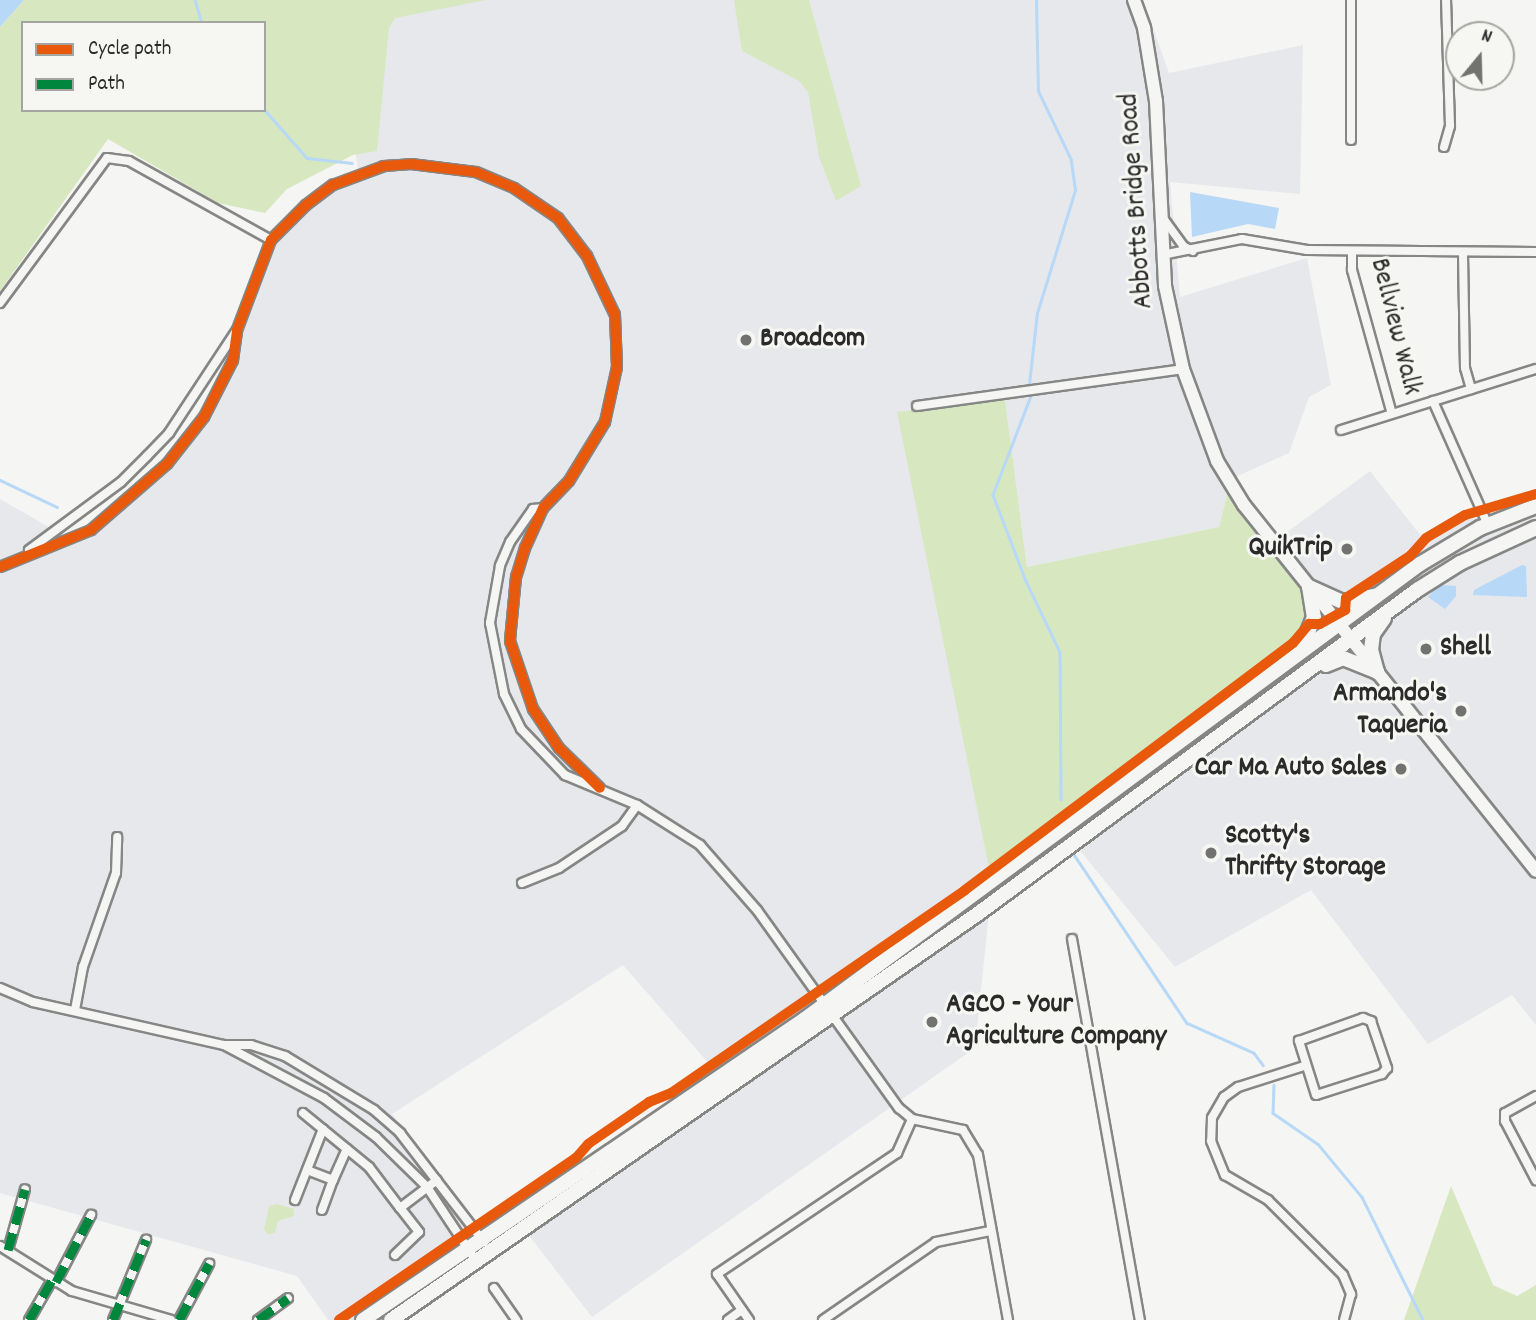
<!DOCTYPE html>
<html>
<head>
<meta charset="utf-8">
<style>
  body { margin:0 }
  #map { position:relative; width:1536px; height:1320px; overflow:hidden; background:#f5f5f3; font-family:Dekko,sans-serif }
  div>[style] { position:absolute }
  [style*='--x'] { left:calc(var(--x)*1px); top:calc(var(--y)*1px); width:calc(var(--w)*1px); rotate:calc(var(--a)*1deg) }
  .built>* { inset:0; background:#e6e8ec }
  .green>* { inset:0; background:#d7e8c0 }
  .water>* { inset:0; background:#b7d8f6 }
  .stream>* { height:2.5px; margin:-1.25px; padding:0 1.25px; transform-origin:1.25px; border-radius:1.25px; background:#b7d8f6 }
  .roads { filter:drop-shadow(2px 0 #868685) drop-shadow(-2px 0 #868685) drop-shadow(0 2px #868685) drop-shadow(0 -2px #868685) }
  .minor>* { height:8px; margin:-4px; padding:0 4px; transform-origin:4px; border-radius:4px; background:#f5f5f3 }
  .secondary>* { height:12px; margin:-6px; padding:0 6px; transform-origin:6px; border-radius:6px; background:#f5f5f3 }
  .trunk>* { height:14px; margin:-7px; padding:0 7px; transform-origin:7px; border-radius:7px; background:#f5f5f3 }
  .quiet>* { height:9px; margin-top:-4.5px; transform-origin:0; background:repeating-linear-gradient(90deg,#00873e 0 18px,transparent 0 27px) }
  .cycleway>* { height:10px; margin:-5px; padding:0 5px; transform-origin:5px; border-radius:5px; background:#e8590c }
  .dots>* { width:19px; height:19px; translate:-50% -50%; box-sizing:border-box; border:4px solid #f6f6f2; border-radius:50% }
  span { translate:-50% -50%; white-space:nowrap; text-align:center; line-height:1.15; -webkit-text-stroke:6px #f6f6f2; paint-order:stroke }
  .street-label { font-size:28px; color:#2b2b2b }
  .poi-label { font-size:28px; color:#2b2b2b; font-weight:700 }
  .left { translate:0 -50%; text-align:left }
  .right { translate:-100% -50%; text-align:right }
  .legend { position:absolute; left:21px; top:21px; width:245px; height:91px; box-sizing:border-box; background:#f6f6f2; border:2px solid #a5a5a2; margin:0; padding:9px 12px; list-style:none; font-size:21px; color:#2b2b2b }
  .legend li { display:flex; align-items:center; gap:14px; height:35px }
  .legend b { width:35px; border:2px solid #a5a5a2 }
  .north { position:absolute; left:1445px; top:21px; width:70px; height:70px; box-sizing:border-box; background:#f6f6f2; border:2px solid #a5a5a2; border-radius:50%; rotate:19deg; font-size:19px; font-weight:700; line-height:28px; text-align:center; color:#2b2b2b }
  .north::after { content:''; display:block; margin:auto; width:24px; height:32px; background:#727271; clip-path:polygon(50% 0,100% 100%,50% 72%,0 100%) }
</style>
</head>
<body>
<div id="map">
  <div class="built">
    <i style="clip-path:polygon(450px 0,1143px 0,1169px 73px,1303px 45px,1300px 194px,1170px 182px,1180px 297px,1307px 258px,1331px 385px,1309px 397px,1289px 453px,1231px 479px,1219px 527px,1027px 567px,1005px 400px,992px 883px,975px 1048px,592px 1317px,520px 1224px,725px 1082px,623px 965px,392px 1114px,477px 1223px,495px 1236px,388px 1320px,328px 1320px,297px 1276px,0 1193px,0 499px,68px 538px,96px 523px,186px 439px,210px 401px,254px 303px,269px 247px,306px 212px,359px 173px,332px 25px)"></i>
    <i style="clip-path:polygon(1370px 471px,1421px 536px,1491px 502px,1536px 489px,1536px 1025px,1512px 995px,1428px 1044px,1311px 890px,1175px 967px,1069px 837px,1341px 631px,1271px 544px)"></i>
  </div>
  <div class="green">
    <i style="clip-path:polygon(evenodd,24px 0,486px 0,395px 18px,389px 28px,377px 151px,353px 155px,287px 189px,265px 213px,218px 203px,108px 139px,0 291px,0 27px,24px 0,23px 23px,264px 23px,264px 110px,23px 110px,23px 23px)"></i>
    <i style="clip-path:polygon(734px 0,809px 0,861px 186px,836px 201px,819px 157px,808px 92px,799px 81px,742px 51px)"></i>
    <i style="clip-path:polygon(1005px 400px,1027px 567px,1219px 527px,1231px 479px,1341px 631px,1069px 837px,992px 883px,897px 412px)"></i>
    <i style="clip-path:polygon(1451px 1186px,1493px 1285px,1517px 1296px,1536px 1285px,1536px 1320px,1404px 1320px)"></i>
    <i style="clip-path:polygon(277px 1204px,294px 1209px,294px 1216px,278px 1221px,275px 1233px,268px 1234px,264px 1230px,269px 1206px)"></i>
  </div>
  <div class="water">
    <i style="clip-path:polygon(0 0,24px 0,0 27px)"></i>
    <i style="clip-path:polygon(1190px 192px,1279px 208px,1275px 229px,1248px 224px,1192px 237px)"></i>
    <i style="clip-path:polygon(1522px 565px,1526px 566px,1527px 597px,1473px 595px,1474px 590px)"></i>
    <i style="clip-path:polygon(1440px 585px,1456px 586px,1456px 596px,1445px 609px,1428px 597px)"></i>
  </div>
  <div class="stream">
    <i style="--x:195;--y:0;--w:24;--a:73"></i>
    <i style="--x:264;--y:109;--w:65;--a:48.7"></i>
    <i style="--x:307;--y:158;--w:45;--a:6.3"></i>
    <i style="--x:1029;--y:384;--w:71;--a:-83.6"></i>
    <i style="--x:1037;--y:313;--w:129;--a:-72.8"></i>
    <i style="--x:1075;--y:190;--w:30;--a:-98"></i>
    <i style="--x:1071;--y:160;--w:76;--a:-115.6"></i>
    <i style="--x:1038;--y:91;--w:91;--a:-91.3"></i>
    <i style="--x:1031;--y:396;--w:106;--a:111"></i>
    <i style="--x:993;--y:495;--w:92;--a:69"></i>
    <i style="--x:1026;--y:581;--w:79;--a:64.4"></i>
    <i style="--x:1060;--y:652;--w:147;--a:89.6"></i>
    <i style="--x:0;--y:480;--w:63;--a:25.3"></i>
    <i style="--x:1073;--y:853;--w:205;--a:56.2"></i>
    <i style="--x:1187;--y:1023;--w:73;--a:24.1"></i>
    <i style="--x:1254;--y:1053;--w:15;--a:53"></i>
    <i style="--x:1274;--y:1085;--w:28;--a:92"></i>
    <i style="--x:1273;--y:1113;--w:55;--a:34.6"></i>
    <i style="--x:1318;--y:1144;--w:69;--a:50.3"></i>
    <i style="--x:1362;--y:1197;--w:137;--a:63.6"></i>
  </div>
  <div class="roads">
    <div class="minor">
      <i style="--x:1351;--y:0;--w:140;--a:90"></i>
      <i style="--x:1444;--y:147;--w:22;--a:-74"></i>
      <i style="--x:1450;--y:126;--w:126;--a:-91.8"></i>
      <i style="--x:1163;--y:218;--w:34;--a:54"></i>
      <i style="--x:1183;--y:246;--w:11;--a:27"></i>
      <i style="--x:1352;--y:251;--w:19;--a:90"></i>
      <i style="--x:1352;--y:270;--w:149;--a:74.5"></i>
      <i style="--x:1463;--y:254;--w:114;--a:89"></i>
      <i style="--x:1465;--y:368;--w:22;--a:74"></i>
      <i style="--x:1162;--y:255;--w:82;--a:-11.3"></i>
      <i style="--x:1242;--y:239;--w:66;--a:9.6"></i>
      <i style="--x:1307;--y:250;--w:229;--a:0.5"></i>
      <i style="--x:0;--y:303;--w:180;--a:-53.6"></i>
      <i style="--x:107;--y:158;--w:22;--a:8"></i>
      <i style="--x:129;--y:161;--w:162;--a:29.1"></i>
      <i style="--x:1433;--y:401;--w:136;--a:66.1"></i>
      <i style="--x:917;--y:406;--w:269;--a:-7.9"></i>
      <i style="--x:1341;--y:430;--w:204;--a:-17.4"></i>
      <i style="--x:543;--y:508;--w:10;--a:174"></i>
      <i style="--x:533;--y:509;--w:40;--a:124.9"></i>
      <i style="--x:510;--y:542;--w:26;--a:113"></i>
      <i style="--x:500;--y:566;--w:58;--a:100"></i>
      <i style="--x:490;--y:623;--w:72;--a:78.8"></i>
      <i style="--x:504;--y:694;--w:39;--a:64"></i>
      <i style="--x:521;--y:729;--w:64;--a:46.3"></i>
      <i style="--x:565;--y:775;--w:78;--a:22.6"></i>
      <i style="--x:637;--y:805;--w:75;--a:32.4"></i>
      <i style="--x:700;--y:845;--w:86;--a:48.8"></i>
      <i style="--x:757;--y:910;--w:244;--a:54.4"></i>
      <i style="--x:899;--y:1108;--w:17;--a:40"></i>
      <i style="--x:912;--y:1119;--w:52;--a:12.2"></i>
      <i style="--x:963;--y:1130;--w:29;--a:59"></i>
      <i style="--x:978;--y:1155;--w:168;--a:79.7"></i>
      <i style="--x:29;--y:550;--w:114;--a:-36.5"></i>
      <i style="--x:121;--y:482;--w:37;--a:-45"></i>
      <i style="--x:147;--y:456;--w:32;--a:-46"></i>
      <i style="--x:169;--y:433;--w:123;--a:-56.6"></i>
      <i style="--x:0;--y:567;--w:98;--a:-22.1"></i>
      <i style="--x:91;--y:530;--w:101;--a:-41"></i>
      <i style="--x:167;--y:464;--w:60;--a:-51.8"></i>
      <i style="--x:204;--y:417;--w:64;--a:-63"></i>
      <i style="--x:233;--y:360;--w:30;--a:-82"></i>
      <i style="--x:237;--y:330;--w:96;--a:-69.3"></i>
      <i style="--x:271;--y:240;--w:49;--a:-45"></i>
      <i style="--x:306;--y:205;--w:34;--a:-37"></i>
      <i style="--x:333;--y:185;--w:54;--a:-20.4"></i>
      <i style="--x:384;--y:166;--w:27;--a:-4"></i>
      <i style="--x:411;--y:164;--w:65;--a:7"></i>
      <i style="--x:476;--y:172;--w:41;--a:22.8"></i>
      <i style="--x:514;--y:188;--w:53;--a:34.3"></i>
      <i style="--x:558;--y:218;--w:48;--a:52.7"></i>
      <i style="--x:587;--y:256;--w:65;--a:64.6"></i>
      <i style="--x:615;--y:315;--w:52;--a:87.8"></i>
      <i style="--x:617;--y:367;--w:56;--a:102.3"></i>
      <i style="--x:605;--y:422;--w:69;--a:121.4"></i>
      <i style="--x:569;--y:481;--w:37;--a:134"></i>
      <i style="--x:543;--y:508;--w:44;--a:114.2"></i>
      <i style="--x:525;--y:548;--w:30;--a:107"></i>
      <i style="--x:516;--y:577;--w:64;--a:95.4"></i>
      <i style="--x:510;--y:641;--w:72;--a:71.3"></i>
      <i style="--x:533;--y:709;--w:47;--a:56.3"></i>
      <i style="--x:559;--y:748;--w:57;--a:44.3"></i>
      <i style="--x:522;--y:883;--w:40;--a:-22"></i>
      <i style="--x:559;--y:868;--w:76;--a:-33.7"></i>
      <i style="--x:622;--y:826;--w:26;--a:-54"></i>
      <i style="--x:1072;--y:939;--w:387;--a:79.9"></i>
      <i style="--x:0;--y:988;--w:36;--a:23"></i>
      <i style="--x:33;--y:1002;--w:196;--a:12.7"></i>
      <i style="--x:224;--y:1045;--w:113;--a:27.9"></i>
      <i style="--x:324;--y:1098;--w:65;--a:36.9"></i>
      <i style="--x:376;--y:1137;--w:71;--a:44.4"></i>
      <i style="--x:427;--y:1187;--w:89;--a:56.5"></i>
      <i style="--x:75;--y:1010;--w:44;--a:-79.5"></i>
      <i style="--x:83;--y:967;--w:100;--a:-70.7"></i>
      <i style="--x:116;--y:873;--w:36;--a:-88"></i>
      <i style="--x:1363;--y:1018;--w:9;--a:21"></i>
      <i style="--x:1371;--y:1021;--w:50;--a:71.2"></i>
      <i style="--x:1387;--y:1068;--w:8;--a:130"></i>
      <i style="--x:1382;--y:1074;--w:69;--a:162.3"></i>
      <i style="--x:1316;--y:1095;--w:57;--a:-107.5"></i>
      <i style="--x:1299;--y:1041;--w:68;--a:-19.8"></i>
      <i style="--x:224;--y:1045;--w:27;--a:0"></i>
      <i style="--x:251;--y:1045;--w:36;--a:18"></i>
      <i style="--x:285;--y:1056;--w:104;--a:31.2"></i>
      <i style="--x:374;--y:1110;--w:35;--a:41"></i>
      <i style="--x:400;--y:1133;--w:138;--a:52.4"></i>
      <i style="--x:1304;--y:1066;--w:69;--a:162.3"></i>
      <i style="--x:1238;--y:1087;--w:17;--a:144"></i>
      <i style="--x:1224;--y:1097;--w:24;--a:120"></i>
      <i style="--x:1212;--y:1118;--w:23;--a:92"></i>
      <i style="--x:1211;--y:1141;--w:37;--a:68"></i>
      <i style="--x:1225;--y:1175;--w:50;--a:30.2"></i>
      <i style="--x:1268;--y:1200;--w:106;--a:45"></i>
      <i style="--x:1343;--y:1275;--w:21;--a:67"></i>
      <i style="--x:1351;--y:1294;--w:27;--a:105"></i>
      <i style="--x:1536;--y:1096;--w:35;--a:151"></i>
      <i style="--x:1505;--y:1113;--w:8;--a:90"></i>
      <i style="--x:1505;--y:1121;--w:67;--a:62.3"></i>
      <i style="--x:303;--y:1113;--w:85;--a:39.3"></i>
      <i style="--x:369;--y:1167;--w:51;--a:52.9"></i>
      <i style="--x:307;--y:1170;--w:28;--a:21"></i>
      <i style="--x:333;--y:1180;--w:34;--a:-66"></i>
      <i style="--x:295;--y:1200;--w:76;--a:-68.5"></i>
      <i style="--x:322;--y:1210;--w:32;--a:-70"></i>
      <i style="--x:0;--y:1246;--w:85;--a:32"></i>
      <i style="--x:72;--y:1291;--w:103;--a:16.3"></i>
      <i style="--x:8;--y:1250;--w:63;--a:-74.4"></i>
      <i style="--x:395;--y:1255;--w:33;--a:-44"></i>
      <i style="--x:419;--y:1232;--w:31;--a:-128"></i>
      <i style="--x:400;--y:1208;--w:46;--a:-37.1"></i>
      <i style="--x:56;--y:1282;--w:76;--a:-62.4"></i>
      <i style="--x:494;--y:1288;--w:39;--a:55"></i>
      <i style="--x:29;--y:1320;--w:46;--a:-60.1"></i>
      <i style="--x:113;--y:1320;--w:87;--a:-67.6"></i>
      <i style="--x:179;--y:1320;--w:64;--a:-61.8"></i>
      <i style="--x:258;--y:1320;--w:37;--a:-36"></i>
      <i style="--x:728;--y:1320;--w:17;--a:-36"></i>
      <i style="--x:749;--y:1320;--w:56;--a:-124.8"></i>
      <i style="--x:717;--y:1274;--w:217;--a:-33.9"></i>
      <i style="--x:897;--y:1153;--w:37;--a:-66"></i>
      <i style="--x:823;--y:1320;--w:137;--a:-34.6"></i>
      <i style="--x:936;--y:1242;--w:55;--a:-11.5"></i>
    </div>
    <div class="secondary">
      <i style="--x:1134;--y:0;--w:30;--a:70"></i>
      <i style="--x:1144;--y:28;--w:74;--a:80.7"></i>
      <i style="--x:1156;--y:101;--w:185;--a:87.2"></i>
      <i style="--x:1165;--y:286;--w:85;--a:77.8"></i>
      <i style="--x:1183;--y:369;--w:98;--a:69.7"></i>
      <i style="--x:1217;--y:461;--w:52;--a:58.5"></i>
      <i style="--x:1244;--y:505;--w:468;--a:51.4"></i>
    </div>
    <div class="trunk">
      <i style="--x:1309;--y:587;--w:37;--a:24"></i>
      <i style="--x:1343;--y:602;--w:33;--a:-11"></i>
      <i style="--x:1300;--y:652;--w:37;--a:-68"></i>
      <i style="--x:1314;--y:618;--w:31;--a:-99"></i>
      <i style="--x:1326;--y:665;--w:18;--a:-22"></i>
      <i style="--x:1343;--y:658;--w:37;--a:22"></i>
      <i style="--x:1377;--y:672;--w:23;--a:-105"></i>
      <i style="--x:1371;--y:650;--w:16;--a:-83"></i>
      <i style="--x:1373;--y:634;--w:19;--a:-55"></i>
      <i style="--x:363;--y:1320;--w:535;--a:-34.25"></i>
      <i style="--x:805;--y:1019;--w:765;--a:-36.5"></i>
      <i style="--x:1420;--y:564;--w:70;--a:-31"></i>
      <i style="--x:1480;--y:528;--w:60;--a:-21.4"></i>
      <i style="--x:391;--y:1320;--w:712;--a:-34.7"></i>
      <i style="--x:976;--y:915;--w:548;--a:-36.39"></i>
      <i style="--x:1417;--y:590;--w:51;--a:-32.1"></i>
      <i style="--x:1460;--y:563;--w:84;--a:-24.7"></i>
    </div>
  </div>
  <div class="quiet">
    <i style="--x:8;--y:1250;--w:63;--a:-74.4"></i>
    <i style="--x:56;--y:1282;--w:76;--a:-62.4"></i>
    <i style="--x:29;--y:1320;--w:46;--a:-60.1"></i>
    <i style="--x:113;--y:1320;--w:87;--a:-67.6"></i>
    <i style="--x:179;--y:1320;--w:64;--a:-61.8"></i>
    <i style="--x:258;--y:1320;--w:37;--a:-36"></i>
  </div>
  <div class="cycleway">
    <i style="--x:0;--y:567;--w:98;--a:-22.1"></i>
    <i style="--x:91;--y:530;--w:101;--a:-41"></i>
    <i style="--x:167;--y:464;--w:60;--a:-51.8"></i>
    <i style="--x:204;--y:417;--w:64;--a:-63"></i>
    <i style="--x:233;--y:360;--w:30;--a:-82"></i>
    <i style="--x:237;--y:330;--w:96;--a:-69.3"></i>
    <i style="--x:271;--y:240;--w:49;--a:-45"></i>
    <i style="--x:306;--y:205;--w:34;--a:-37"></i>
    <i style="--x:333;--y:185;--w:54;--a:-20.4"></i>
    <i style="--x:384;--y:166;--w:27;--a:-4"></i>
    <i style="--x:411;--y:164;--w:65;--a:7"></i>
    <i style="--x:476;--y:172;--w:41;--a:22.8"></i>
    <i style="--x:514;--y:188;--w:53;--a:34.3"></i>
    <i style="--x:558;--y:218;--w:48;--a:52.7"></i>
    <i style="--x:587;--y:256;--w:65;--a:64.6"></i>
    <i style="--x:615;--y:315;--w:52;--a:87.8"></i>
    <i style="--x:617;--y:367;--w:56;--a:102.3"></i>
    <i style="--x:605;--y:422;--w:69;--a:121.4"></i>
    <i style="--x:569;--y:481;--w:37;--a:134"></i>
    <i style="--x:543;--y:508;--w:44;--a:114.2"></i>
    <i style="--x:525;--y:548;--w:30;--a:107"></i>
    <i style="--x:516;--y:577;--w:64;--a:95.4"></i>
    <i style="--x:510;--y:641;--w:72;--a:71.3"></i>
    <i style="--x:533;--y:709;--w:47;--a:56.3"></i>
    <i style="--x:559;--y:748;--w:57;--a:44.3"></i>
    <i style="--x:339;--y:1320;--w:287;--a:-34.4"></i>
    <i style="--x:576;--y:1158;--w:18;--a:-49"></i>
    <i style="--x:588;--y:1144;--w:74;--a:-34.5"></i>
    <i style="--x:649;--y:1102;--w:24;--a:-22"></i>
    <i style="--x:671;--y:1093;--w:357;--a:-34.6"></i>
    <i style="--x:965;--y:890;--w:411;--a:-37"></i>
    <i style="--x:1293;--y:643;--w:25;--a:-50"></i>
    <i style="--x:1309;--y:624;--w:11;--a:0"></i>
    <i style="--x:1320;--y:624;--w:29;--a:-29"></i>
    <i style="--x:1345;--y:610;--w:12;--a:-85"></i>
    <i style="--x:1346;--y:598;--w:77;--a:-33.3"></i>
    <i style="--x:1410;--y:556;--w:24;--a:-48"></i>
    <i style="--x:1426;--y:538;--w:45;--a:-30.5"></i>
    <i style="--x:1465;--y:515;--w:74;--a:-16.5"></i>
  </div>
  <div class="dots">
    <i style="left:746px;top:340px;background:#727271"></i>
    <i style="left:1347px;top:549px;background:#727271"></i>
    <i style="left:1426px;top:649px;background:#727271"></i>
    <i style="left:1461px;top:711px;background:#727271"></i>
    <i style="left:1401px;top:769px;background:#727271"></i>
    <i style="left:1211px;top:853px;background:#727271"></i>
    <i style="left:932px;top:1022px;background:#727271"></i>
  </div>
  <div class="street-label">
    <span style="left:1138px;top:201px;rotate:-94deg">Abbotts Bridge Road</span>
    <span style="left:1394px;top:327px;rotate:76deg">Bellview Walk</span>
  </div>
  <div class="poi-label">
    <span class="left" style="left:760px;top:340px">Broadcom</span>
    <span class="right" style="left:1333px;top:549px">QuikTrip</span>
    <span class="left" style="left:1440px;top:649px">Shell</span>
    <span class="right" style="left:1447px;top:711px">Armando's<br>Taqueria</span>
    <span class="right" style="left:1387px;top:769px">Car Ma Auto Sales</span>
    <span class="left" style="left:1225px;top:853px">Scotty's<br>Thrifty Storage</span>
    <span class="left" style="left:946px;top:1022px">AGCO - Your<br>Agriculture Company</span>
  </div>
  <ul class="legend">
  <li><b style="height:9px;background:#e8590c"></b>Cycle path</li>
  <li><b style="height:9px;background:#00873e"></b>Path</li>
  </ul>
  <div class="north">N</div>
</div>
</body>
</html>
